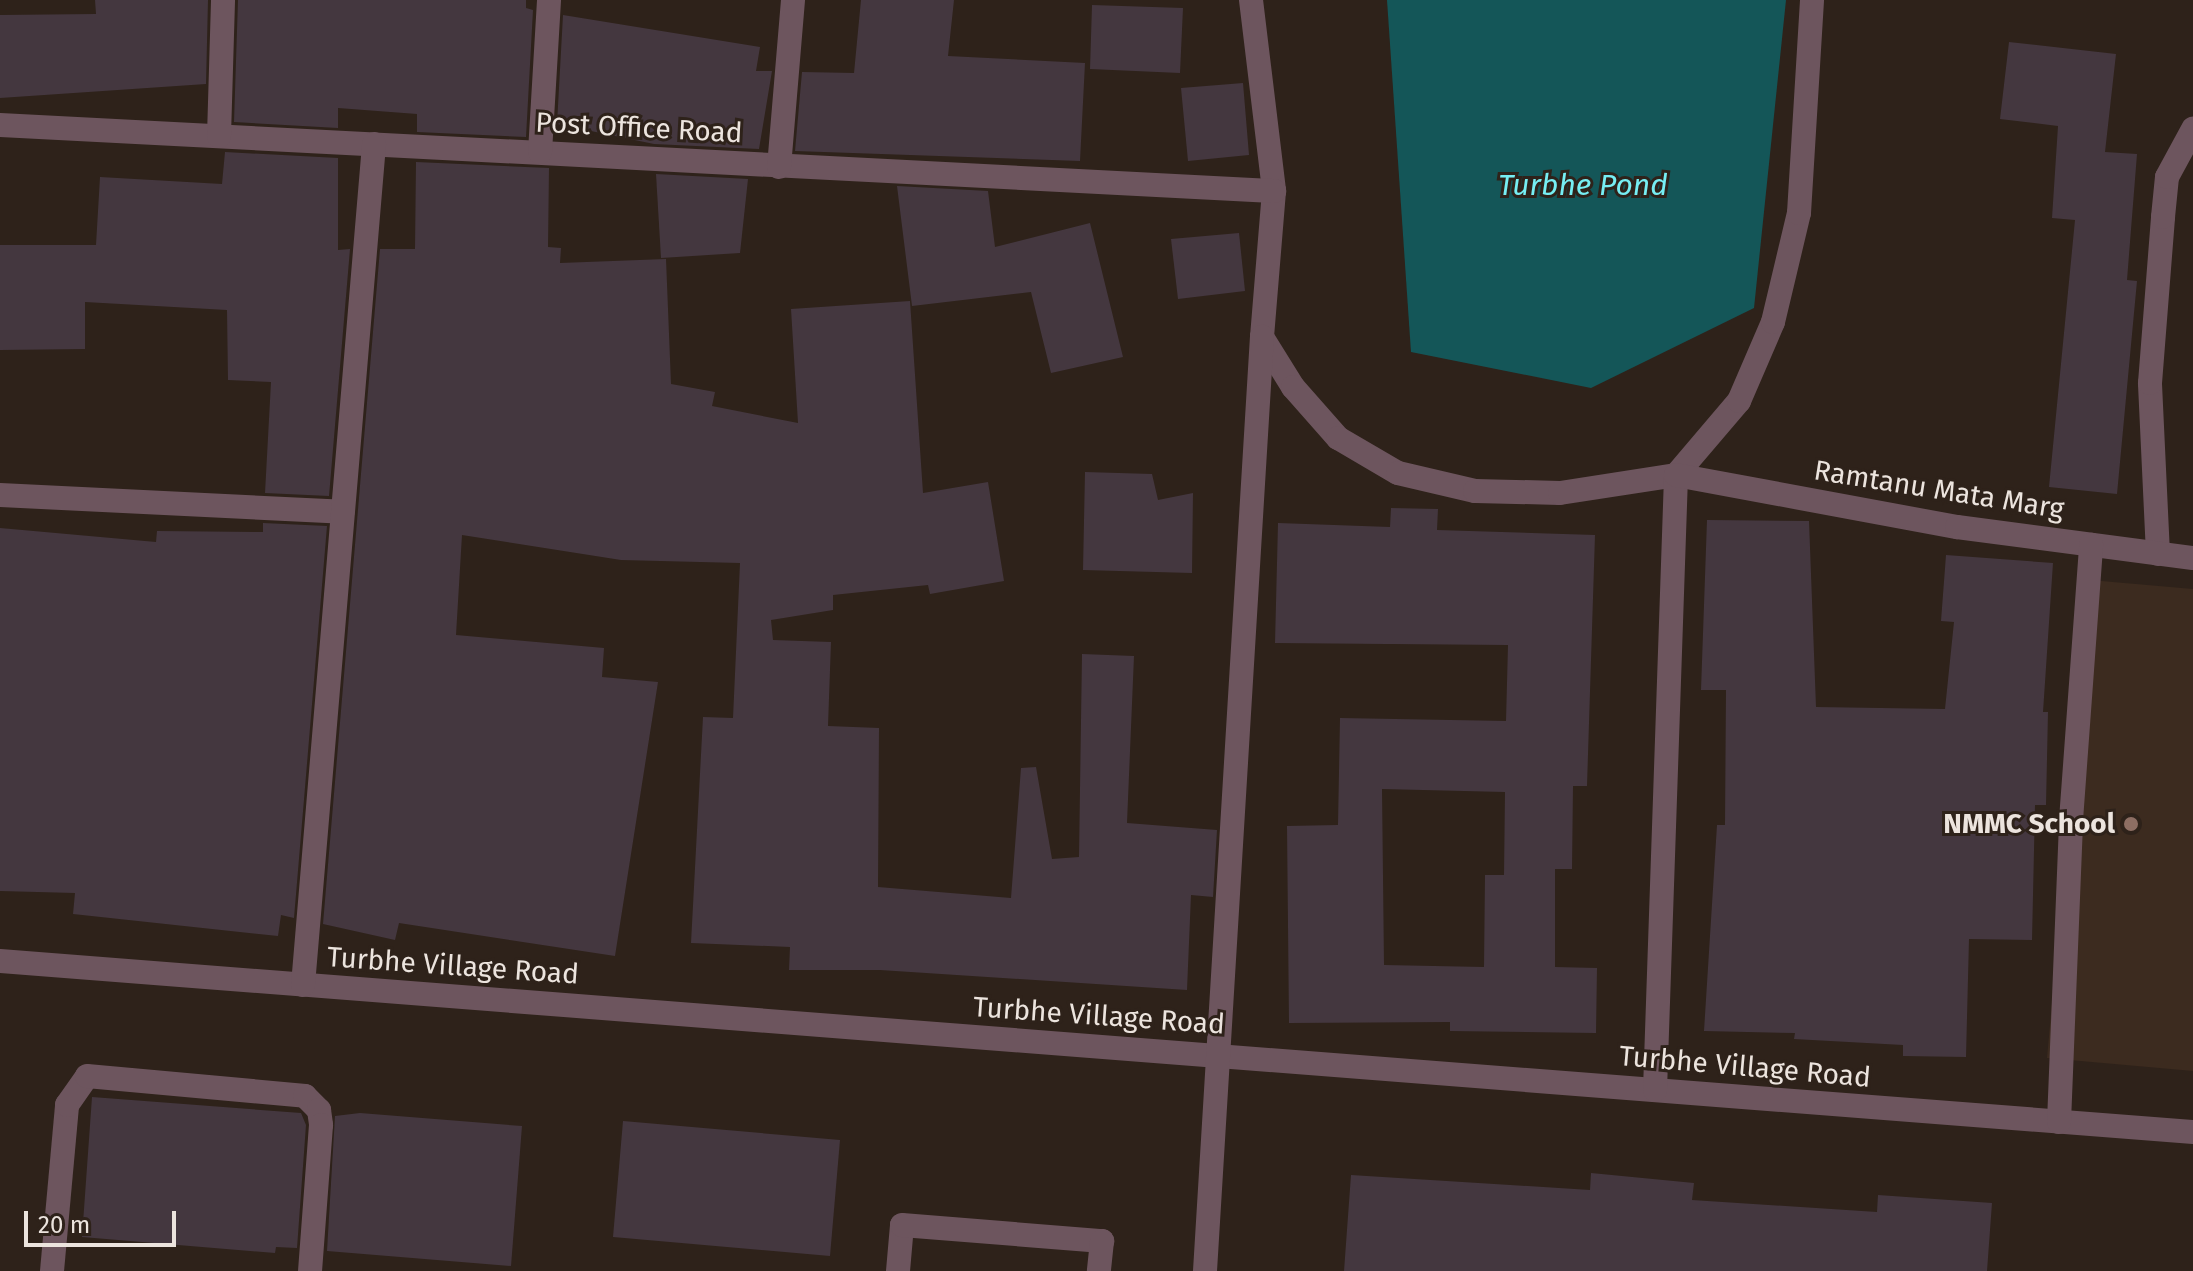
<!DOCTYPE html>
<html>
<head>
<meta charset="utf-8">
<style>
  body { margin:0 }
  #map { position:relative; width:2193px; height:1271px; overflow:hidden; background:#2e221a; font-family:"Fira Sans",sans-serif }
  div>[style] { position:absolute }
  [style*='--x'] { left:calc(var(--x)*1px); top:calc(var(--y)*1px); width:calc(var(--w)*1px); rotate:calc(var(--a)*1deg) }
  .built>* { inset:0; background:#3c2b1f }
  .water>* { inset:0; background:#145658 }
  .building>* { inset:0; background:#44373f }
  .minor>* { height:24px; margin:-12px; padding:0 12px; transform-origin:12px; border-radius:12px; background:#6d555e }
  .dots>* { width:22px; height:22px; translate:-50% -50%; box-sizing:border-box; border:4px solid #2e221a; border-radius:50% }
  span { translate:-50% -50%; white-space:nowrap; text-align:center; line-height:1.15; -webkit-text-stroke:6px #2e221a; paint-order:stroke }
  .street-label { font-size:28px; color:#ece4de }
  .poi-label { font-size:28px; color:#ece4de; font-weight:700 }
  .right { translate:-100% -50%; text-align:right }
  .water-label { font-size:30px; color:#76eef3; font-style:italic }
  .scale { position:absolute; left:24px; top:1211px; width:152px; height:36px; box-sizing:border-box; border:4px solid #ece4de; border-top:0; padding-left:10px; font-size:24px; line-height:28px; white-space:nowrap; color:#ece4de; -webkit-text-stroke:6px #2e221a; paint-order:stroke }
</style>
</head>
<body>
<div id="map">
  <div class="built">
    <i style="clip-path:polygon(2090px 580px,2193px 589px,2193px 1071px,2047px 1058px)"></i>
  </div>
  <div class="water">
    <i style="clip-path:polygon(1387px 0,1786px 0,1754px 308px,1591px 388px,1411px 352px)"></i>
  </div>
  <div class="building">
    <i style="clip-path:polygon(95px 0,208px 0,206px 84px,0 98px,0 15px,96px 14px)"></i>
    <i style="clip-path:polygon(238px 0,526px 0,526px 8px,533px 10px,526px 137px,417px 132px,417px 114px,338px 108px,338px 128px,234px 122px)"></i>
    <i style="clip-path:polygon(861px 0,954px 0,948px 56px,1085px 63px,1080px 161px,795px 151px,802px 72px,854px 73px)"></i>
    <i style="clip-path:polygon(1092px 5px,1183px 8px,1180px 73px,1090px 69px)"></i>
    <i style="clip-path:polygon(563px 15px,760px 47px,756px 71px,772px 71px,759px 149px,654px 144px,557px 124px)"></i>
    <i style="clip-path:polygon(2009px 42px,2116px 54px,2105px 152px,2137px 154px,2127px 280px,2137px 281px,2117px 494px,2049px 487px,2075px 220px,2052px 218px,2058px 126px,2000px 119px)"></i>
    <i style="clip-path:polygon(1243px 83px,1249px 155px,1188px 161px,1181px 88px)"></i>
    <i style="clip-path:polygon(225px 152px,338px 158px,338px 250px,350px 249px,329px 496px,265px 493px,271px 382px,228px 380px,227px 310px,85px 302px,85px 349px,0 350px,0 245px,96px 245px,100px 177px,222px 184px)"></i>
    <i style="clip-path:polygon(416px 162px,549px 168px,548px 247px,561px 248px,560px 263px,666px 259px,671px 384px,715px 392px,712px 406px,798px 423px,791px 309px,910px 301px,923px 493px,988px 482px,1004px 581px,930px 594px,928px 585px,833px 595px,833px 610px,771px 620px,773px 640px,831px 642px,828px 726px,879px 728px,878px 887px,1011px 898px,1021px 768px,1036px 767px,1052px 859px,1079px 857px,1082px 654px,1134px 656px,1127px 823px,1217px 830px,1213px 897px,1191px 895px,1187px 990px,880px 970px,789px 970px,790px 947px,691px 943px,703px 717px,733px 718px,740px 563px,621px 560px,462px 535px,456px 635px,604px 648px,602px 677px,658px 682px,615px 956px,399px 923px,395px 940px,323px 924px,380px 249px,415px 249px)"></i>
    <i style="clip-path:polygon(656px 174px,748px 179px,740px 253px,661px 258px)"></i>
    <i style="clip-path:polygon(897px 186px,988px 191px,995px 247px,1090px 223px,1123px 357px,1051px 373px,1031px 292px,912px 306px)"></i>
    <i style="clip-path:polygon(1239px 233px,1245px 291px,1178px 299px,1171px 239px)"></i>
    <i style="clip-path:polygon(1085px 472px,1152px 474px,1158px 500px,1193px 493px,1192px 573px,1083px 570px)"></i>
    <i style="clip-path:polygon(evenodd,1391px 508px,1438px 509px,1437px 530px,1595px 535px,1587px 786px,1573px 786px,1572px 869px,1555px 869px,1555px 967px,1597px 968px,1596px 1033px,1450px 1031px,1450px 1022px,1289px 1023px,1287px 826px,1338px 825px,1340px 718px,1506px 721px,1508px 645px,1275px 643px,1278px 523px,1390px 527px,1391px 508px,1382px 789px,1505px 792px,1504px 875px,1485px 875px,1484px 967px,1384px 965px,1382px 789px)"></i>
    <i style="clip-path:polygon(1707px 520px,1809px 521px,1816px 707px,1945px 709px,1954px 622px,1941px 621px,1946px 555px,2053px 563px,2043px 712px,2048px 712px,2046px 805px,2035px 805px,2032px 940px,1969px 939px,1966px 1057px,1903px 1056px,1903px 1045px,1794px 1039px,1795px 1033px,1704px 1031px,1717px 825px,1725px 825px,1726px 690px,1701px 690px)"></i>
    <i style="clip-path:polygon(263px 523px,327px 526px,294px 918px,281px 915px,278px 936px,73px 914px,75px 893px,0 891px,0 528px,156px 542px,157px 531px,263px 532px)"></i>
    <i style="clip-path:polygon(92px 1097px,301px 1113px,306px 1125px,297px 1248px,276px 1247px,275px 1253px,82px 1237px)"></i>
    <i style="clip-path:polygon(360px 1113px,522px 1126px,511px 1266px,327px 1251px,335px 1116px)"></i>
    <i style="clip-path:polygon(623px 1121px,840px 1140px,830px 1256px,613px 1237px)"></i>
    <i style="clip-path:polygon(1591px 1173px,1694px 1183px,1692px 1200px,1877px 1212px,1878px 1195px,1992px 1203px,1987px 1271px,1344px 1271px,1351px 1175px,1590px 1190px)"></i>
  </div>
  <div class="minor">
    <i style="--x:1251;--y:0;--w:192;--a:83.1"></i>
    <i style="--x:1274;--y:191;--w:146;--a:94.7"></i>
    <i style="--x:1262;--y:337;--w:59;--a:58.2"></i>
    <i style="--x:1293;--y:387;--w:68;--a:48.6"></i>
    <i style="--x:1338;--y:438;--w:69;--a:30.3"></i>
    <i style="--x:1398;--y:473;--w:79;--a:13.2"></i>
    <i style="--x:1475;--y:491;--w:85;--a:1.3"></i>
    <i style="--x:1560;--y:493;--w:117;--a:-8.8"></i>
    <i style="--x:1676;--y:475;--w:97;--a:-49.6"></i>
    <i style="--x:1739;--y:401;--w:86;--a:-66.7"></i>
    <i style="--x:1773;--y:322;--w:112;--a:-76.6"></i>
    <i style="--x:1799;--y:213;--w:213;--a:-86.5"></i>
    <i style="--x:0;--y:125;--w:1276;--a:2.97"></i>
    <i style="--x:219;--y:136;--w:136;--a:-88.3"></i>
    <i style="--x:540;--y:152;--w:152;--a:-86.6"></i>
    <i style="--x:779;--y:167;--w:168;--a:-85.2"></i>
    <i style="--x:0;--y:495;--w:343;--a:2.8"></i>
    <i style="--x:2158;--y:554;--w:171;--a:-92.7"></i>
    <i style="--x:2150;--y:383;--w:167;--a:-85.5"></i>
    <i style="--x:2163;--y:217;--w:40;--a:-84.3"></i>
    <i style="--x:2167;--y:177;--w:55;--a:-61.6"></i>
    <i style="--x:0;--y:961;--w:2200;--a:4.46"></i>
    <i style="--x:303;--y:985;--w:844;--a:-85.17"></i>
    <i style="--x:1655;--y:1090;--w:615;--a:-88.04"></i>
    <i style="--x:1676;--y:475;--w:286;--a:10.5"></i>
    <i style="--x:1957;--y:527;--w:238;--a:7.5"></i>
    <i style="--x:2059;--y:1122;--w:302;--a:-87.7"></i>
    <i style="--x:2071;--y:820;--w:276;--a:-85.8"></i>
    <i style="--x:52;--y:1271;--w:167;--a:-84.8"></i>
    <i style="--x:67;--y:1105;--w:35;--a:-55"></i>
    <i style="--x:87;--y:1076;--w:219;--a:5.2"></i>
    <i style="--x:305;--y:1096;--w:20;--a:45"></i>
    <i style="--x:319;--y:1110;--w:15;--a:82"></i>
    <i style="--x:321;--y:1125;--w:146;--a:94.3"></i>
    <i style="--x:898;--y:1271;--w:46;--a:-85"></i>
    <i style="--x:902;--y:1225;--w:201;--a:4.6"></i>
    <i style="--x:1102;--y:1241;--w:30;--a:96"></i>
    <i style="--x:1205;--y:1271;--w:936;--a:-86.51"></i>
  </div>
  <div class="dots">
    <i style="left:2131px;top:824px;background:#8d6e63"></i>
  </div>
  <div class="street-label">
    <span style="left:639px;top:128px;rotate:3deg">Post Office Road</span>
    <span style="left:1939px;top:490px;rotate:9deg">Ramtanu Mata Marg</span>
    <span style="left:453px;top:966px;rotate:4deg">Turbhe Village Road</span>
    <span style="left:1099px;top:1016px;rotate:4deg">Turbhe Village Road</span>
    <span style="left:1745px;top:1067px;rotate:5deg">Turbhe Village Road</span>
  </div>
  <div class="poi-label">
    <span class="right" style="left:2115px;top:824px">NMMC School</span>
  </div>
  <div class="water-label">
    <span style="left:1583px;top:185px">Turbhe Pond</span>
  </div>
  <div class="scale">20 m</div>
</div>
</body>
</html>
